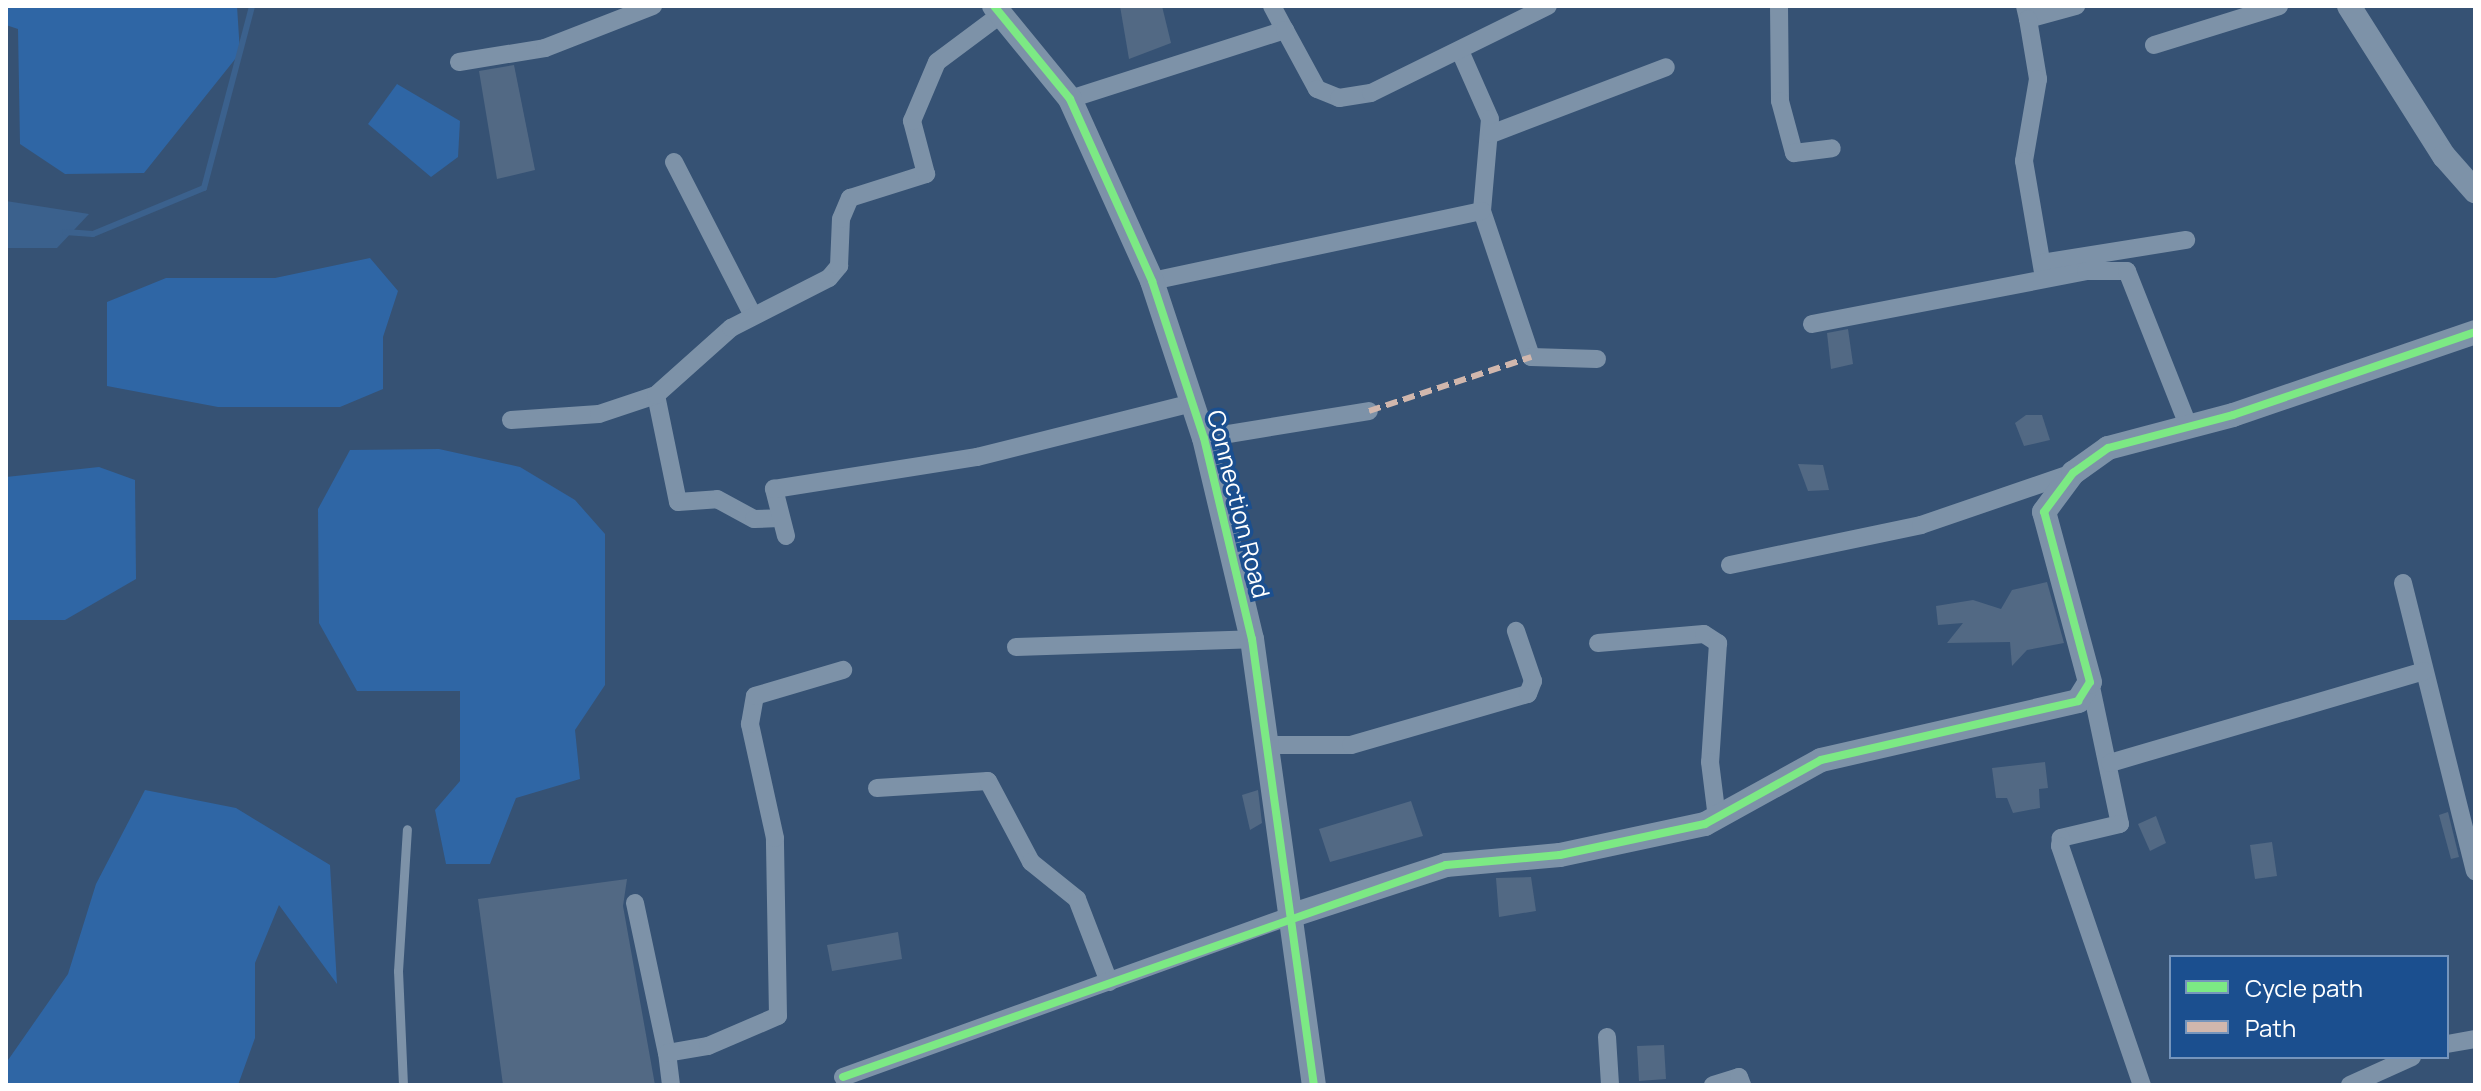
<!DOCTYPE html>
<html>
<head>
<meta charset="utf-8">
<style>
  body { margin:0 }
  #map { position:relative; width:2481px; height:1091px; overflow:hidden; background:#365274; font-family:Manrope,sans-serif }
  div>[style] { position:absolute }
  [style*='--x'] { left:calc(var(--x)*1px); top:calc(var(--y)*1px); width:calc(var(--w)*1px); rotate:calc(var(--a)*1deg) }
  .green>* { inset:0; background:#2f66a5 }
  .water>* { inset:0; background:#3b618d }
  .stream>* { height:6px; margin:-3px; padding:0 3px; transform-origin:3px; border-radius:3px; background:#3b618d }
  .building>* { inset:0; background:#526984 }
  .service>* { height:9px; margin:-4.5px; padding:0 4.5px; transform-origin:4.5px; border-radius:4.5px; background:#7d92a8 }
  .minor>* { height:18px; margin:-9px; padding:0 9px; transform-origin:9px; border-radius:9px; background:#7d92a8 }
  .tertiary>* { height:24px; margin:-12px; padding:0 12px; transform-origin:12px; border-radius:12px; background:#7d92a8 }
  .quiet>* { height:6px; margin-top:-3px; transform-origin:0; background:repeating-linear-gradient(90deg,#d1b7ad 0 12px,transparent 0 18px) }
  .cycleway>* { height:8px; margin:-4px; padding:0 4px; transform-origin:4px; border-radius:4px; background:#7ce984 }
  span { translate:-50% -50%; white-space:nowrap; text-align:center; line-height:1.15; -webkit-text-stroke:7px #1b4f8f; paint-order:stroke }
  .street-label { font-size:24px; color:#fff }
  .frame { position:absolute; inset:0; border:8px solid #fff; pointer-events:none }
  .legend { position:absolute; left:2169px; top:955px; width:280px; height:104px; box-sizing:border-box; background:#1b4f8f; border:2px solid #7695bc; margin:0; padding:10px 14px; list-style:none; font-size:24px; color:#fff }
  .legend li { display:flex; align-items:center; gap:16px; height:40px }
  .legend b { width:40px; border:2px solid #7695bc }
</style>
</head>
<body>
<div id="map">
  <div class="green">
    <i style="clip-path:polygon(6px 6px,237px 6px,240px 53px,144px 173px,65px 174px,20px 144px,18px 29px,6px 25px)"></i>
    <i style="clip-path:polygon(397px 84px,460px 121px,458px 157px,431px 177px,368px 124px)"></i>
    <i style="clip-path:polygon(370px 258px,398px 291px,383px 337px,383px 389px,340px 407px,218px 407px,107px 386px,107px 302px,166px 278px,275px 278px)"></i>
    <i style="clip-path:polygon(439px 449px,520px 467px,575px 500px,605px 534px,605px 685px,575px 730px,580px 779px,516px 798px,490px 864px,446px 864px,435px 810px,460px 781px,460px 691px,357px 691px,319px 623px,318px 509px,350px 450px)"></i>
    <i style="clip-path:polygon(99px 467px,135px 480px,136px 579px,65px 620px,6px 620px,6px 477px)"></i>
    <i style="clip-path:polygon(145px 790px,236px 808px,330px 865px,337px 984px,279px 905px,255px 963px,255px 1038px,238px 1085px,6px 1085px,6px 1063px,68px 974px,96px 884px)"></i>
  </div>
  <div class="water">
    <i style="clip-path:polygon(6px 201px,89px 214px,57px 248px,6px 248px)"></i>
  </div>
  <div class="stream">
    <i style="--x:65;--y:232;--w:28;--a:4"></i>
    <i style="--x:93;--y:234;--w:120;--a:-22.5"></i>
    <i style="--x:204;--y:188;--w:188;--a:-75.2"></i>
  </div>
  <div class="building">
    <i style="clip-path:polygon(1120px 6px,1162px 6px,1171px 43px,1129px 59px)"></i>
    <i style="clip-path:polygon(514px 65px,535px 170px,497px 179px,479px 71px)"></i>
    <i style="clip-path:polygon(1848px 329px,1853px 364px,1831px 369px,1827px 333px)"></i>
    <i style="clip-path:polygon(2026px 415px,2042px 415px,2050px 440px,2024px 446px,2015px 423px)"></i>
    <i style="clip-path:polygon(1798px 464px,1823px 465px,1829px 490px,1808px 491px)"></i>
    <i style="clip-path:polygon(2047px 582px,2064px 643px,2027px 650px,2012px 666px,2010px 642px,1947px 643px,1963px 623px,1938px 625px,1936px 606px,1973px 600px,2001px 609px,2012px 590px)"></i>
    <i style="clip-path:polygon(2045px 762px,2048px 788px,2039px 789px,2040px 808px,2013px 813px,2007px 798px,1996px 798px,1992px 768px)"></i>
    <i style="clip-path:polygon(1258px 790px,1262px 823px,1250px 830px,1242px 795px)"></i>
    <i style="clip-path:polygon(1411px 801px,1423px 836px,1330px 862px,1319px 829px)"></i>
    <i style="clip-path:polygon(2448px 812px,2459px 857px,2451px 859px,2439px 815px)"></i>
    <i style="clip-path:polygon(2156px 816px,2166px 843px,2150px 851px,2138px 824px)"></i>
    <i style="clip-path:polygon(2272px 842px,2277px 876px,2255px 879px,2250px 845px)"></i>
    <i style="clip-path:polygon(1531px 877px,1536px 911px,1499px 917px,1496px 878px)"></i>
    <i style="clip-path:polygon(627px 879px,623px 906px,655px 1085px,503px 1085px,478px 899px)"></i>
    <i style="clip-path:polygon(898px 932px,902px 959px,832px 971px,827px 945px)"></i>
    <i style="clip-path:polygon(1664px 1045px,1666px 1079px,1639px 1081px,1637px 1046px)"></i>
  </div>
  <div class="service">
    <i style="--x:403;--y:1085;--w:114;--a:-92.5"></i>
    <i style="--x:398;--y:971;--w:142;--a:-86.4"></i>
  </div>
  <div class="minor">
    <i style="--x:1272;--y:6;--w:27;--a:62"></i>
    <i style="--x:1779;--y:6;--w:95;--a:89.4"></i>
    <i style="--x:1780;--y:101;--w:54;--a:74.9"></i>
    <i style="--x:1794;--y:153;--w:38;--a:-7"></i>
    <i style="--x:2025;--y:6;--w:13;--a:77"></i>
    <i style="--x:2028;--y:19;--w:50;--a:-15.2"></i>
    <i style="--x:2028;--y:19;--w:61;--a:80.5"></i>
    <i style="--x:2038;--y:79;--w:83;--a:99.7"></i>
    <i style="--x:2024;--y:161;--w:119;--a:80.3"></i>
    <i style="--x:2154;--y:45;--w:131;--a:-17.3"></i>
    <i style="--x:1460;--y:51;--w:74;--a:66.2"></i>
    <i style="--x:1490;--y:119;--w:92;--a:95"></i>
    <i style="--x:1482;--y:211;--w:154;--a:71.4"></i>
    <i style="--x:1531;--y:357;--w:66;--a:1.7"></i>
    <i style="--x:459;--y:62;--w:87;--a:-9.2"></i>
    <i style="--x:545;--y:48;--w:116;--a:-21.3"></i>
    <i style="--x:1070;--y:99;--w:226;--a:-17.8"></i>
    <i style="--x:1285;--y:30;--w:67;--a:61.5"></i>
    <i style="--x:1317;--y:89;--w:24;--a:22"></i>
    <i style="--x:1339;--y:98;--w:32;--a:-9"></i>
    <i style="--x:1371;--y:93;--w:197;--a:-26.2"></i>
    <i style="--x:1491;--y:134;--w:187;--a:-20.9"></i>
    <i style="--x:674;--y:162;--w:173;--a:62.8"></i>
    <i style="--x:2042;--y:263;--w:146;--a:-9.1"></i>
    <i style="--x:1152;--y:281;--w:337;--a:-12"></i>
    <i style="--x:1812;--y:324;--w:279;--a:-10.9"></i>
    <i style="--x:2086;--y:271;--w:41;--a:0"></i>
    <i style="--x:2127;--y:271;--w:166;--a:68.4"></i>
    <i style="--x:656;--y:395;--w:109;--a:78.4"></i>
    <i style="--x:678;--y:502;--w:39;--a:-4"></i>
    <i style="--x:717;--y:499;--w:42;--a:28.4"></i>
    <i style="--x:754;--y:519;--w:25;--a:-2"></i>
    <i style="--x:511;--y:420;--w:88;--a:-3.9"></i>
    <i style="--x:599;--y:414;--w:60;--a:-18.4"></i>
    <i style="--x:656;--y:395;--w:101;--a:-41.8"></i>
    <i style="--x:731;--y:328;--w:110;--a:-27"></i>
    <i style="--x:829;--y:278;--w:16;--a:-50"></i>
    <i style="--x:839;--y:266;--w:47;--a:-87.6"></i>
    <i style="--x:841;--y:219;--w:23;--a:-67"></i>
    <i style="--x:850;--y:198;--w:80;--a:-17.5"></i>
    <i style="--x:926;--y:174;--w:55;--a:-104.8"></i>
    <i style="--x:912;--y:121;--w:64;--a:-67"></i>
    <i style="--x:937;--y:62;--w:79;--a:-36.7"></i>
    <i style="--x:1204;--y:438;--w:167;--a:-9.3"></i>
    <i style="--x:786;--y:536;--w:49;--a:-104.3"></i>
    <i style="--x:774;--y:489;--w:206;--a:-9"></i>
    <i style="--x:977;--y:457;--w:222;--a:-14.1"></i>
    <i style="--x:1730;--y:565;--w:195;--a:-11.8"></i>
    <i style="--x:1921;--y:525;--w:161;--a:-18.9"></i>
    <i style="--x:2403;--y:583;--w:297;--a:76"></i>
    <i style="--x:1598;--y:643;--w:106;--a:-4.9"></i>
    <i style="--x:1704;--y:634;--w:17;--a:33"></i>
    <i style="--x:1718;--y:643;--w:119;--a:93.8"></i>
    <i style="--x:1710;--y:762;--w:56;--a:82.9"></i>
    <i style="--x:1016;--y:647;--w:236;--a:-1.9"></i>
    <i style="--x:2090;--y:682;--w:145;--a:78.1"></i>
    <i style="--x:2120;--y:824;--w:61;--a:166.7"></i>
    <i style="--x:2061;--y:838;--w:8;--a:97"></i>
    <i style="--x:2060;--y:846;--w:253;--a:71.1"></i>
    <i style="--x:1268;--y:745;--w:83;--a:0"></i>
    <i style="--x:1351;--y:745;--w:184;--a:-16.1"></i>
    <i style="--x:1528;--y:694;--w:14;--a:-69"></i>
    <i style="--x:1533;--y:681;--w:53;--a:-108.8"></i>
    <i style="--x:2110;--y:763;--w:327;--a:-16.3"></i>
    <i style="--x:877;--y:788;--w:111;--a:-3.6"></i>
    <i style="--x:988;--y:781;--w:92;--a:62"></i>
    <i style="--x:1031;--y:862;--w:59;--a:38.8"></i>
    <i style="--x:1077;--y:899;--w:89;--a:68.9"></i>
    <i style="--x:635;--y:903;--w:153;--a:78"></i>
    <i style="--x:1607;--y:1037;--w:48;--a:86.4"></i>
    <i style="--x:2447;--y:1044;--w:28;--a:-10"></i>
    <i style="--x:843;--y:1077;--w:475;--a:-19.8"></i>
    <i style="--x:671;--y:1085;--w:32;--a:-97"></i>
    <i style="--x:667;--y:1053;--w:42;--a:-9.7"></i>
    <i style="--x:708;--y:1046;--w:76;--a:-23.2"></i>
    <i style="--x:778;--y:1016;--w:178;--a:-91"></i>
    <i style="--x:775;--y:838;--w:117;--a:-102.4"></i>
    <i style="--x:750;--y:724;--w:28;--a:-80"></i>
    <i style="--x:755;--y:696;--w:92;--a:-16.5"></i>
    <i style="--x:1713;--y:1085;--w:27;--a:-17"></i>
    <i style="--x:1739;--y:1077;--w:9;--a:69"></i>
    <i style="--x:2350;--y:1085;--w:68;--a:-24.3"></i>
  </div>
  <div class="tertiary">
    <i style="--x:994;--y:6;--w:120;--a:50.7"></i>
    <i style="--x:1070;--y:99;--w:200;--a:65.7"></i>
    <i style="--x:1152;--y:281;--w:165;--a:71.7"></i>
    <i style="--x:1204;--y:438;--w:207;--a:76.6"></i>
    <i style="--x:1252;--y:639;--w:450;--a:82.1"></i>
    <i style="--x:2349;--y:6;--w:178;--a:57.7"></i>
    <i style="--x:2444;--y:156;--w:47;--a:48.5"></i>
    <i style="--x:1290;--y:916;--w:164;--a:-18.1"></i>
    <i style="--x:1446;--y:865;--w:114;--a:-5"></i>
    <i style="--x:1560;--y:855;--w:148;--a:-12.1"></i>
    <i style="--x:1705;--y:824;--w:132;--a:-28.9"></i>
    <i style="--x:1821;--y:760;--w:264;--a:-12.9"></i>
    <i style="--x:2078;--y:701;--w:22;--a:-58"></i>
    <i style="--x:2090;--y:682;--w:176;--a:-105.1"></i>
    <i style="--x:2044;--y:512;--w:49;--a:-53.4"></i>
    <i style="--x:2073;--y:473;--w:43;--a:-35.5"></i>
    <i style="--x:2108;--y:448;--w:129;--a:-14.8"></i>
    <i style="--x:2233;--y:415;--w:256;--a:-18.9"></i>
  </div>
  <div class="quiet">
    <i style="--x:1369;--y:411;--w:171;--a:-18.4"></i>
  </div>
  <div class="cycleway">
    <i style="--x:994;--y:6;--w:120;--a:50.7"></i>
    <i style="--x:1070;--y:99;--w:200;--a:65.7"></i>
    <i style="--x:1152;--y:281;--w:165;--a:71.7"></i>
    <i style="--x:1204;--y:438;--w:207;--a:76.6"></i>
    <i style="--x:1252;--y:639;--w:450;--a:82.1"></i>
    <i style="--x:843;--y:1077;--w:639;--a:-19.37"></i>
    <i style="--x:1446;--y:865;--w:114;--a:-5"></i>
    <i style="--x:1560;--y:855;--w:148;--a:-12.1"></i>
    <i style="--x:1705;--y:824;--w:132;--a:-28.9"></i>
    <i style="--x:1821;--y:760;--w:264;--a:-12.9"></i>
    <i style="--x:2078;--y:701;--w:22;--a:-58"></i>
    <i style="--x:2090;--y:682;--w:176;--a:-105.1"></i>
    <i style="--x:2044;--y:512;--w:49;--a:-53.4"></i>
    <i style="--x:2073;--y:473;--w:43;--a:-35.5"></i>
    <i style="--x:2108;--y:448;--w:129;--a:-14.8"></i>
    <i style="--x:2233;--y:415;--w:256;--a:-18.9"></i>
  </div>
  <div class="street-label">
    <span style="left:1239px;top:504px;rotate:76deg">Connection Road</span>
  </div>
  <div class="frame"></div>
  <ul class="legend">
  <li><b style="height:10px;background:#7ce984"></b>Cycle path</li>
  <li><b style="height:10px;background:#d1b7ad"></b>Path</li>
  </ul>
</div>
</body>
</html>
